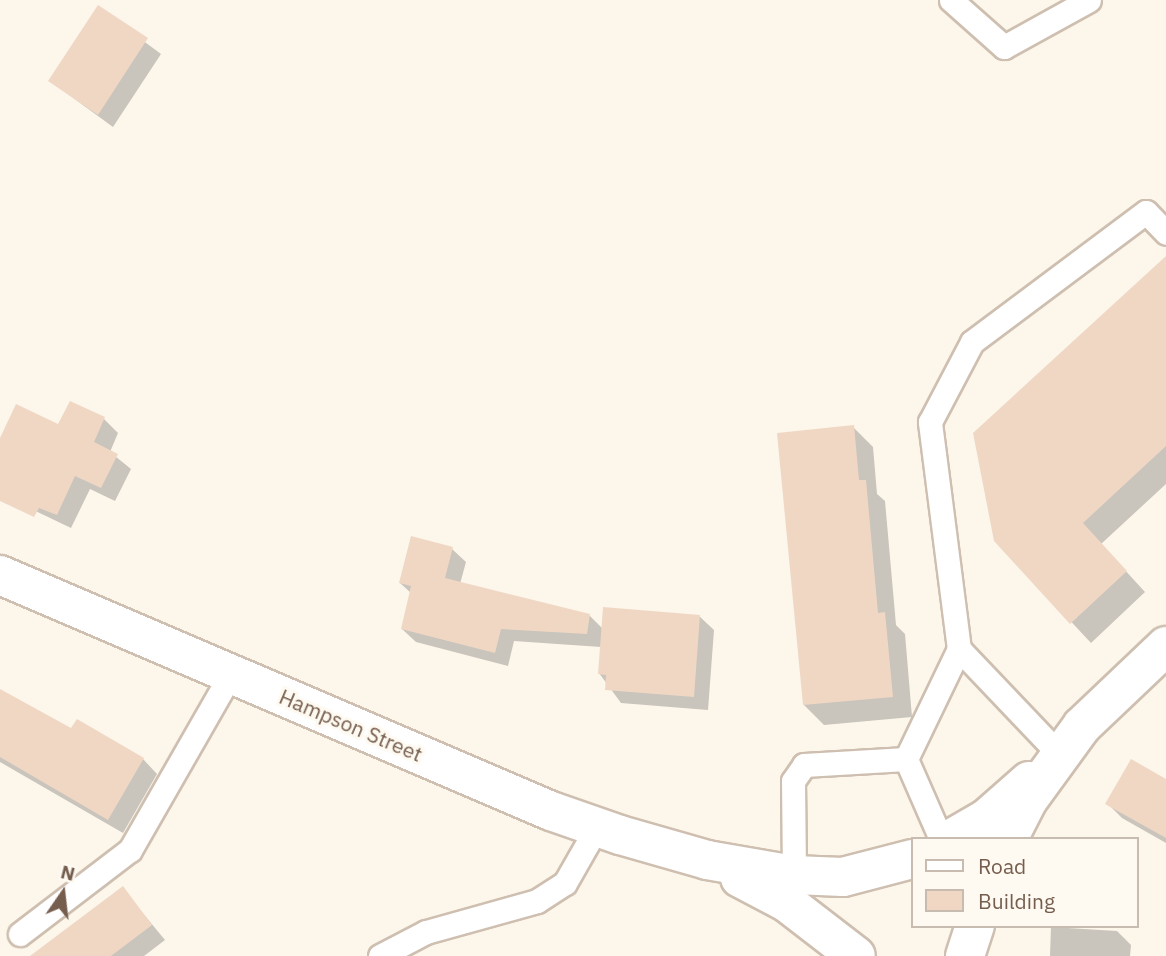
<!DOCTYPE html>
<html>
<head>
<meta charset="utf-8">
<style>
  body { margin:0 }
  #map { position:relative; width:1166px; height:956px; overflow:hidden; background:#fcf6eb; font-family:"IBM Plex Sans",sans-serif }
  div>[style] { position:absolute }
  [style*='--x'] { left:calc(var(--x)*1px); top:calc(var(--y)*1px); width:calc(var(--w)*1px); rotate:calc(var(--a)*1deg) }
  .shadow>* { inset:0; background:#0003 }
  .building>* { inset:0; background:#f0d7c4 }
  .roads { filter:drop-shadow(2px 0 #cebfb0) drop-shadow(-2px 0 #cebfb0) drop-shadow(0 2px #cebfb0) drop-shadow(0 -2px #cebfb0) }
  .lane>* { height:23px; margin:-11.5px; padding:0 11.5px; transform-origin:11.5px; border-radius:11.5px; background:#fff }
  .secondary>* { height:38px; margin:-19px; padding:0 19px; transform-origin:19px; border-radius:19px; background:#fff }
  span { translate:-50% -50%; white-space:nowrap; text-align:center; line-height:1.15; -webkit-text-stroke:6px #fefaf1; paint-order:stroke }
  .street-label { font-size:21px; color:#765e4e }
  .legend { position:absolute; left:911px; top:837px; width:228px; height:91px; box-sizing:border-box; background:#fefaf1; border:2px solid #c8bcb0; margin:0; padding:9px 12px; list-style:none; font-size:21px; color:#765e4e }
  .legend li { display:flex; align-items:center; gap:14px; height:35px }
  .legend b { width:35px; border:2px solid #c8bcb0 }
  .north { position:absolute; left:28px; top:858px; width:70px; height:70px; -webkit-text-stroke:5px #fefaf1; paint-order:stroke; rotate:14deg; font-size:19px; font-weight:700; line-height:28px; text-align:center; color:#765e4e }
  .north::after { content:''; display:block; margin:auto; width:24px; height:32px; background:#765e4e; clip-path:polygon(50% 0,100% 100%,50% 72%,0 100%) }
</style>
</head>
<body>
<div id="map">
  <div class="shadow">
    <i style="clip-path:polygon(99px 8px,161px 54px,113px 127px,50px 81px)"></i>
    <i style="clip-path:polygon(1166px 265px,1166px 484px,1101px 544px,1145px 592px,1091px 643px,996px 541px)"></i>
    <i style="clip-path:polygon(70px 403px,104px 419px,118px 433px,110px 452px,131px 469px,115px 501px,90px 489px,71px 528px,0 494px,0 442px,59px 426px)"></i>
    <i style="clip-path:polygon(853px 427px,873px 447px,877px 494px,885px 501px,896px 625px,905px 634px,912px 717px,824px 725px,804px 705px)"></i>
    <i style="clip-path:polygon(452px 549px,466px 562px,460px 584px,590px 616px,603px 629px,699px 616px,714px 630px,708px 710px,621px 703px,599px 673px,601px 647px,514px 641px,508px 666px,416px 642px,402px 629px,411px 593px,400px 583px)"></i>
    <i style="clip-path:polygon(0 691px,72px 731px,77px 721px,143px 759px,157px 774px,123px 833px,0 762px)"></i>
    <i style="clip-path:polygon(1166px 781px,1166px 843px,1122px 818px,1108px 804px)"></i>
    <i style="clip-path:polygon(122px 888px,165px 940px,144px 956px,48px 956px)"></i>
    <i style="clip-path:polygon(1051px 927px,1117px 931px,1131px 945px,1130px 956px,1050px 956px)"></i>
  </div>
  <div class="building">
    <i style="clip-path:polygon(98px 5px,148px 38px,98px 115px,48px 81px)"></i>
    <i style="clip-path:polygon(1166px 256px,1166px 446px,1083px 523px,1127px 571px,1070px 624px,994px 541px,973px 433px)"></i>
    <i style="clip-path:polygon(70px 401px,105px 417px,94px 442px,118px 454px,101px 488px,75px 476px,57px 515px,39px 508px,34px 517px,0 501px,0 438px,16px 404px,58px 424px)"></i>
    <i style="clip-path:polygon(854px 425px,859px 480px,866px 480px,878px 613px,885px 612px,893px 697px,803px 705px,777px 433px)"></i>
    <i style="clip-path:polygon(411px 536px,453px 547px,445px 578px,590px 614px,587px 634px,501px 629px,495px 653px,401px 629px,411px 586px,399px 583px)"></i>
    <i style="clip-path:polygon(603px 607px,700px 615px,694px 697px,605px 690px,606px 675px,598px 674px)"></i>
    <i style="clip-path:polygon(0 689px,71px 728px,77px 719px,144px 758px,108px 820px,0 757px)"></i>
    <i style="clip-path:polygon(1131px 759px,1166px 779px,1166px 838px,1105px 804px)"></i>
    <i style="clip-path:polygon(123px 886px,152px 925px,111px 956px,30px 956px)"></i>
  </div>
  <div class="roads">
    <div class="lane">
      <i style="--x:951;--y:0;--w:71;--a:41.6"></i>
      <i style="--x:1004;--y:47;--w:97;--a:-28.9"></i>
      <i style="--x:1059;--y:754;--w:145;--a:-133.6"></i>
      <i style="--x:959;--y:649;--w:229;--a:-97.3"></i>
      <i style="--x:930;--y:422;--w:90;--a:-62.3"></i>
      <i style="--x:972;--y:342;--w:217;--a:-36.8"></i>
      <i style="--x:1146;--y:212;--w:29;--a:46"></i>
      <i style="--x:906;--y:759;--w:122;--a:-64.3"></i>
      <i style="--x:794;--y:875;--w:94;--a:-90.6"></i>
      <i style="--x:793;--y:781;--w:19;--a:-55"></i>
      <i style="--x:804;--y:765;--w:102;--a:-3.4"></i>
      <i style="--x:906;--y:759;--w:87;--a:66.4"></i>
      <i style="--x:20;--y:934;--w:138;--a:-37.4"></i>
      <i style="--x:130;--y:850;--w:203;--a:-60.2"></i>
      <i style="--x:380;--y:956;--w:52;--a:-27.6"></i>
      <i style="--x:426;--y:932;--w:115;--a:-15.6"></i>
      <i style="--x:537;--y:901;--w:33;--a:-33"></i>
      <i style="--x:565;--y:883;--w:64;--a:-60.3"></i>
    </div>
    <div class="secondary">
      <i style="--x:0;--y:575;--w:599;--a:23.19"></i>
      <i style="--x:551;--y:811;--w:73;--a:19.2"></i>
      <i style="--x:620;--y:835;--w:91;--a:16"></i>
      <i style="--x:707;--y:860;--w:88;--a:9.8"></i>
      <i style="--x:794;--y:875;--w:49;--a:2.3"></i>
      <i style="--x:843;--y:877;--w:71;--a:-14.6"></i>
      <i style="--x:951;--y:839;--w:42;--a:-30.3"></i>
      <i style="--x:987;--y:818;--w:56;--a:-41.4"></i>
      <i style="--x:1008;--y:839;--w:44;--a:-62.9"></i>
      <i style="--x:1028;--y:800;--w:92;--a:-53.9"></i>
      <i style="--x:1082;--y:726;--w:116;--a:-43.6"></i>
      <i style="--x:740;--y:878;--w:52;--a:27.6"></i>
      <i style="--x:786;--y:902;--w:88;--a:37.6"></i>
      <i style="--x:965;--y:956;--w:32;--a:-72"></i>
    </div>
  </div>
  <div class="street-label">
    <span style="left:351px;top:725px;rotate:23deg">Hampson Street</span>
  </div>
  <ul class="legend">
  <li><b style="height:9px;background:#fff"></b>Road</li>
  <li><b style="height:19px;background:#f0d7c4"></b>Building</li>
  </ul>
  <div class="north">N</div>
</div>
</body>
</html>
